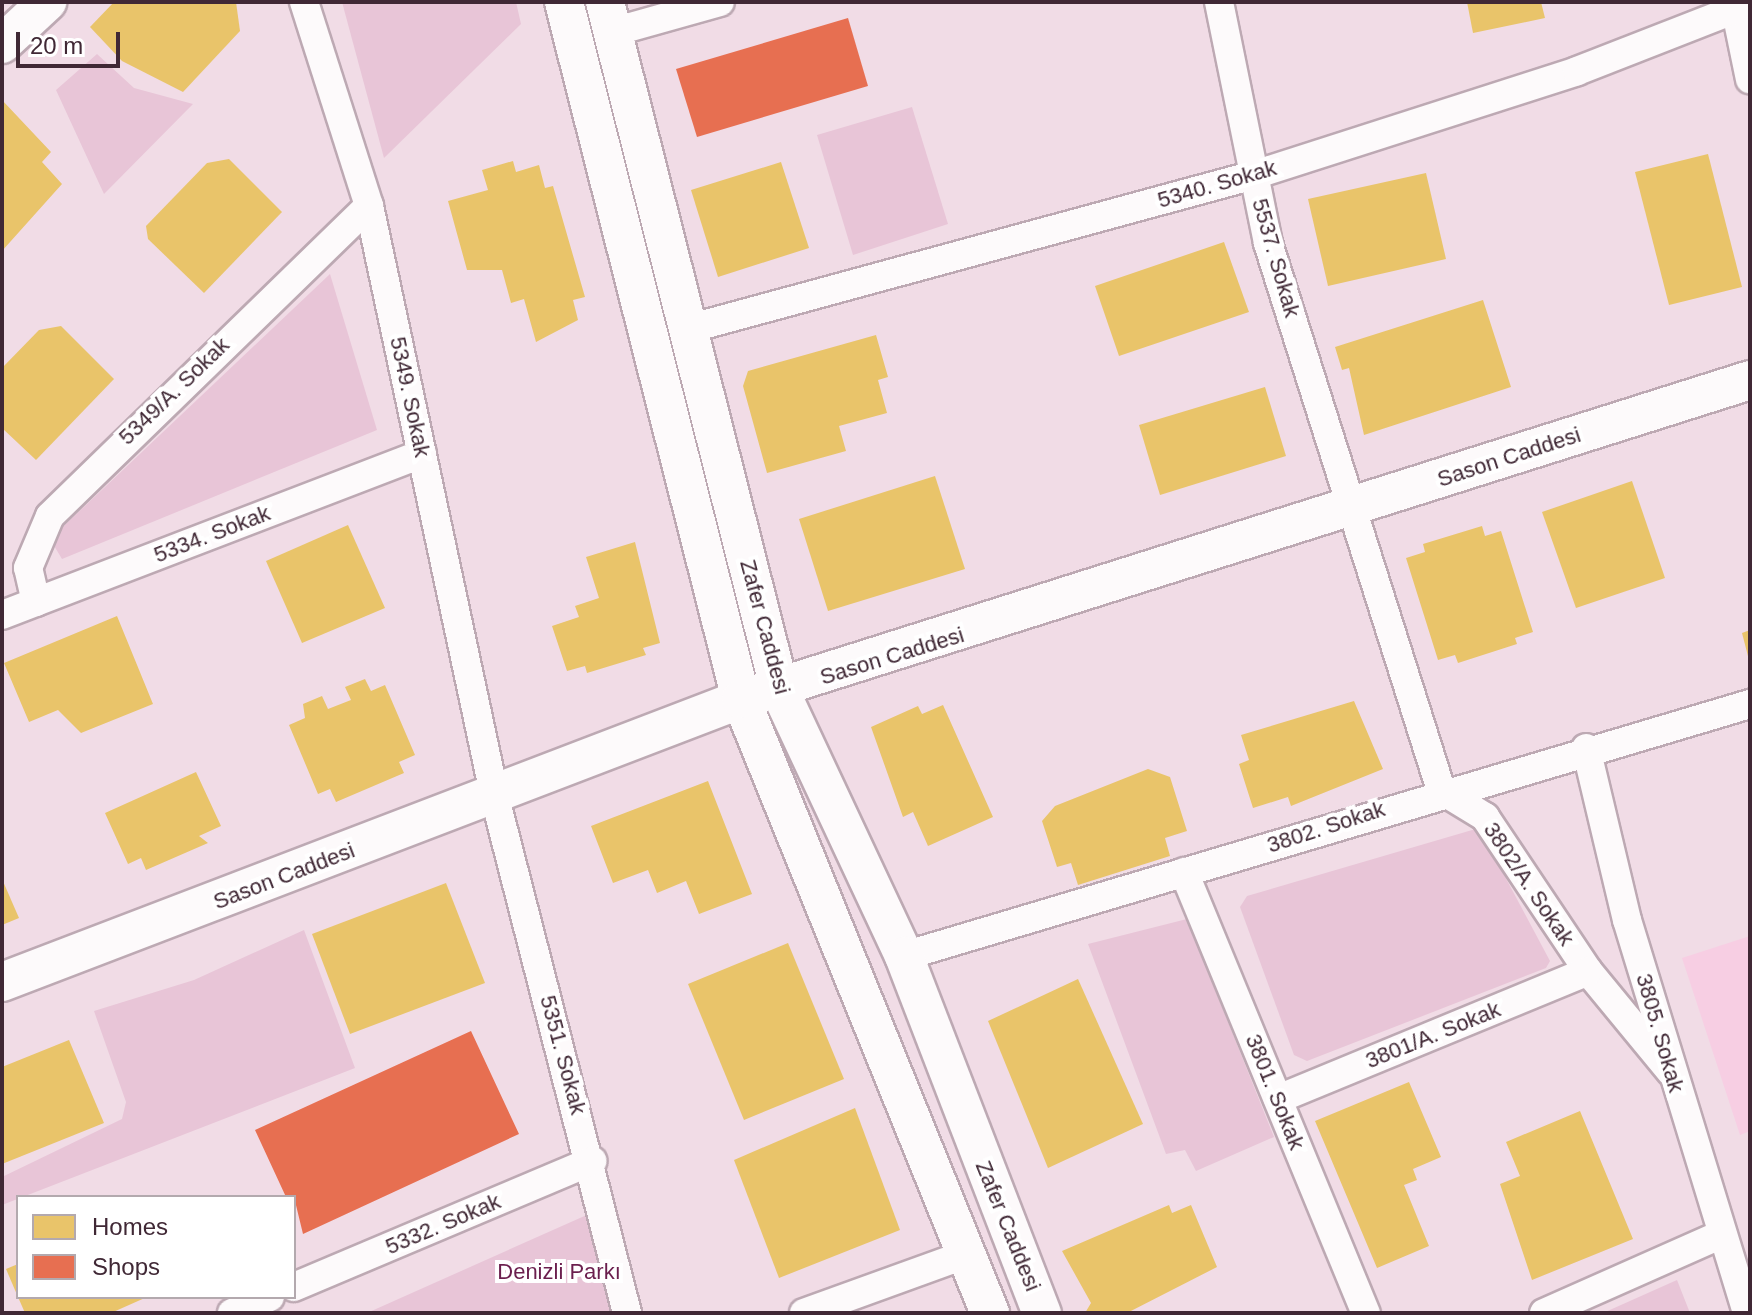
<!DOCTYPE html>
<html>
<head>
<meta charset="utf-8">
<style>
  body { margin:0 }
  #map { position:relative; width:1752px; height:1315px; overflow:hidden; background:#f1dce6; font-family:Arial,sans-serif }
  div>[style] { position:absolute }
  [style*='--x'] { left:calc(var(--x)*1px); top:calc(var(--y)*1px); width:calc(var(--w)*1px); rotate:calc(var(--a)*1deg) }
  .built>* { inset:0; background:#f7cee3 }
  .green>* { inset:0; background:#e8c5d7 }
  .homes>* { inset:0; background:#e9c46a }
  .shops>* { inset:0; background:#e76f51 }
  .roads { filter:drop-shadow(2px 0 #bda9b3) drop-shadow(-2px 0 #bda9b3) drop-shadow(0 2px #bda9b3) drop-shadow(0 -2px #bda9b3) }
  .street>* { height:28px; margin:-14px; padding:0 14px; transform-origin:14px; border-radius:14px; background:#fdfafb }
  .secondary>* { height:38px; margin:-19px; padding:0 19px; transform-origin:19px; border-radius:19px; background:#fdfafb }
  span { translate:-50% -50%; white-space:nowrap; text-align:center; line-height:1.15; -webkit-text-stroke:8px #fff; paint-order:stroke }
  .street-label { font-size:22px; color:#402835 }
  .park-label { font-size:22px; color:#6b1f4e }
  .frame { position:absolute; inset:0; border:4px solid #402835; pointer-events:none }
  .legend { position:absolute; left:16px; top:1195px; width:280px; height:104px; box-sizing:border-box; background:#fff; border:2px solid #b3a9ae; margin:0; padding:10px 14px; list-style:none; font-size:24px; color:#402835 }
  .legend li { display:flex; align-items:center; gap:16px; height:40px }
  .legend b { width:40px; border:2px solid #b3a9ae }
  .scale { position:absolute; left:16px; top:32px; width:104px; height:36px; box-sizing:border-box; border:4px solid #402835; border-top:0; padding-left:10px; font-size:24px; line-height:28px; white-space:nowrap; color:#402835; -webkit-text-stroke:6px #fff; paint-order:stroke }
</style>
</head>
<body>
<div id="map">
  <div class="built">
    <i style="clip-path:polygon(1750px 936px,1750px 1131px,1740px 1135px,1682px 958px)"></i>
  </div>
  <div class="green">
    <i style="clip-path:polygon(342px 2px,516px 2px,521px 24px,384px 158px)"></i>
    <i style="clip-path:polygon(97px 54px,134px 88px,193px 104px,104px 194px,56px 90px)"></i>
    <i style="clip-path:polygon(912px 107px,948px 224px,853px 255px,817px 135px)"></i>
    <i style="clip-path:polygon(330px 274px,377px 430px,62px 559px,50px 539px)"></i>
    <i style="clip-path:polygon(1479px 828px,1550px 961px,1546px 968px,1307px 1061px,1294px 1055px,1240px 907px,1247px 896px)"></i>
    <i style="clip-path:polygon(1187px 919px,1274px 1137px,1196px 1171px,1185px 1150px,1166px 1154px,1088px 944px)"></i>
    <i style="clip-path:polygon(304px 930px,355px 1068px,2px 1205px,2px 1177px,122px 1119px,126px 1102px,94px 1011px,194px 980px)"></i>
    <i style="clip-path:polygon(589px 1214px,612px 1313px,367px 1313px)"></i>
    <i style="clip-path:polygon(1677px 1280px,1690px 1313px,1603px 1313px)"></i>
  </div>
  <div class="homes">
    <i style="clip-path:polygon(114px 2px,236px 2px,240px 31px,183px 92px,122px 61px,90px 27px)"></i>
    <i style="clip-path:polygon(1467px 2px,1541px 2px,1545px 18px,1473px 33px)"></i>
    <i style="clip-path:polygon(2px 100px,51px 152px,42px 162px,62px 184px,2px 251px)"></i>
    <i style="clip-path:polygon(1708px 154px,1742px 287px,1669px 305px,1635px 172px)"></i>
    <i style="clip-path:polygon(229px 159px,282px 212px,204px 293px,148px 239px,146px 226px,207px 163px)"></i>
    <i style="clip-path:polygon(513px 161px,516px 172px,539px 165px,545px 188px,553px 186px,585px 297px,573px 300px,578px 320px,536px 342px,524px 299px,511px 303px,502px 270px,467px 270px,448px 201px,488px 190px,482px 170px)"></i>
    <i style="clip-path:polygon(781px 162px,809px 248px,718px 277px,691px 190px)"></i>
    <i style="clip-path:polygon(1426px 173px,1446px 259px,1328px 286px,1308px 199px)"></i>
    <i style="clip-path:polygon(1224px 242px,1249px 312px,1119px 356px,1095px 286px)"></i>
    <i style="clip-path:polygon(1483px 300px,1511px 387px,1364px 435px,1349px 368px,1342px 370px,1335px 347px)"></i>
    <i style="clip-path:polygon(61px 326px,114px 379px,36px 460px,2px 428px,2px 368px,39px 330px)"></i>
    <i style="clip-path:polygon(876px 335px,888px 377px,878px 380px,887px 413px,839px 426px,846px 451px,767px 473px,743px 386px,748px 371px)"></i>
    <i style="clip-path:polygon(1265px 387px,1286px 456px,1160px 495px,1139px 425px)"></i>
    <i style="clip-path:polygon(935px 476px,965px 569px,828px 611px,799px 519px)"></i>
    <i style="clip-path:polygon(1632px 481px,1665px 578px,1576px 608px,1542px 512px)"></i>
    <i style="clip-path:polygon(348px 525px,385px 608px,302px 643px,266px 561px)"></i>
    <i style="clip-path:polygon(1482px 526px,1485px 536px,1501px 531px,1533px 632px,1515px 638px,1517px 644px,1458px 663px,1455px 655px,1438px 660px,1406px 558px,1425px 552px,1423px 544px)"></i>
    <i style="clip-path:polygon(635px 542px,660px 643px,643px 648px,646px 655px,587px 673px,585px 666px,567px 671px,552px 626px,579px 617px,575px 606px,599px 598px,586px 557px)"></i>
    <i style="clip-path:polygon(117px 616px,153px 704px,81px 733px,58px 710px,29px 722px,4px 663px)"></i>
    <i style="clip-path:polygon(1750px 630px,1750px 660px,1749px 660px,1742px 633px)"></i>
    <i style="clip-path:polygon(365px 679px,371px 691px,385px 685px,415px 755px,399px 762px,404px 773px,336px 802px,330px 789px,318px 794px,289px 725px,305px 718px,303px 704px,322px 696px,328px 709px,351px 700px,345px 687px)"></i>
    <i style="clip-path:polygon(1354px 701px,1383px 769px,1291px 806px,1288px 797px,1253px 808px,1239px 764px,1249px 760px,1241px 735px)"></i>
    <i style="clip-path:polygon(943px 705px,993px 817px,928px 846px,913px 812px,903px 817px,871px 727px,918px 706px,922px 714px)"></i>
    <i style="clip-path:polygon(1148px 769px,1170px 777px,1187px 831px,1165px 838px,1170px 856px,1078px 885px,1071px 863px,1057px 867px,1042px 821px,1055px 806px)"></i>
    <i style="clip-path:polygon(196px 772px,221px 826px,199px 836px,208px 843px,146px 870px,141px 858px,128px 864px,105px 813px)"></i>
    <i style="clip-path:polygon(708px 781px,752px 894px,699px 914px,686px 881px,657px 893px,648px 870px,613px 883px,591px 826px)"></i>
    <i style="clip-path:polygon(2px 879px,19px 918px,2px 925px)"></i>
    <i style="clip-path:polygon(446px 883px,485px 983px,350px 1034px,312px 934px)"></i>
    <i style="clip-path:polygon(788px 943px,844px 1079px,744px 1120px,688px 984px)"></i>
    <i style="clip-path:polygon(1078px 979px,1143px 1124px,1048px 1168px,988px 1021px)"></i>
    <i style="clip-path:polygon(69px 1040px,104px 1123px,2px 1164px,2px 1067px)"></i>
    <i style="clip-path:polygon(1409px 1082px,1441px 1157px,1413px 1169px,1417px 1180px,1404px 1185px,1429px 1246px,1377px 1268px,1315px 1121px)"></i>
    <i style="clip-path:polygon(855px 1108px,900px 1230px,779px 1278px,734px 1160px)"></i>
    <i style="clip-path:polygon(1580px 1111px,1633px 1239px,1532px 1280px,1500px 1184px,1520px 1176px,1506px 1142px)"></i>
    <i style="clip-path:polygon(1169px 1205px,1172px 1213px,1191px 1205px,1217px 1267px,1127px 1313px,1085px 1313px,1091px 1303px,1062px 1251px)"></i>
    <i style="clip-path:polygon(18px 1264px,18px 1297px,6px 1269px)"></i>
    <i style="clip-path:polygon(18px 1297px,147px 1297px,111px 1313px,25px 1313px)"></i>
  </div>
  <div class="shops">
    <i style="clip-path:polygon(848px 18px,868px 86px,697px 137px,676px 69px)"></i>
    <i style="clip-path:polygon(471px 1031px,519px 1134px,303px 1234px,294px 1197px,286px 1197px,255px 1130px)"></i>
  </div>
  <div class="roads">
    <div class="street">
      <i style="--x:304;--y:2;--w:214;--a:72.3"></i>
      <i style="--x:369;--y:206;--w:605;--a:77.98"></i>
      <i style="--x:495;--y:798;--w:532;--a:75.62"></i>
      <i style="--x:1219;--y:2;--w:246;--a:78.5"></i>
      <i style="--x:1268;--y:243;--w:574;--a:72.45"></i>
      <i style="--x:1441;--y:790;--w:52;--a:31.5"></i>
      <i style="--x:1485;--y:817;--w:185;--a:56.2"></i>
      <i style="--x:1588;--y:971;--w:131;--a:50.6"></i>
      <i style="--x:1734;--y:2;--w:79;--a:78.3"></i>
      <i style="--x:613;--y:32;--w:111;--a:-15.7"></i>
      <i style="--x:688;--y:329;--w:587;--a:-15.22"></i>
      <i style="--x:1254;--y:175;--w:339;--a:-17.8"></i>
      <i style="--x:1577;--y:71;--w:171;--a:-21.3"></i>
      <i style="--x:36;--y:602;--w:35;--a:-103"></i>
      <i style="--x:28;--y:568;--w:56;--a:-67.1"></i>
      <i style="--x:50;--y:516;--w:445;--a:-44.2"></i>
      <i style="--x:2;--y:615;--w:450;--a:-21"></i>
      <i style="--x:1586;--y:748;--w:177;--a:76.6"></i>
      <i style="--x:1627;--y:920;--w:411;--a:73"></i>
      <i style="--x:1184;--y:872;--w:477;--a:67.6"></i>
      <i style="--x:904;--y:956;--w:883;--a:-16.59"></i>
      <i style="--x:1278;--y:1099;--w:335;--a:-22.4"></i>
      <i style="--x:294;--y:1287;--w:324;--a:-22.9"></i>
      <i style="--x:232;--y:1313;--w:41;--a:-22.8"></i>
      <i style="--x:804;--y:1313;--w:170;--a:-19.9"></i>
      <i style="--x:1544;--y:1313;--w:190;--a:-23.9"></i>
    </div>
    <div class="secondary">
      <i style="--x:564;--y:2;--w:719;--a:75.75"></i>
      <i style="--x:741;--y:699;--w:663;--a:67.93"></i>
      <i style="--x:605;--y:2;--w:711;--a:75.75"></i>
      <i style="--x:780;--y:691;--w:293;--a:64.9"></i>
      <i style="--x:904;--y:956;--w:383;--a:68.9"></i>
      <i style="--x:2;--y:44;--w:62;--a:-43"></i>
      <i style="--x:2;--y:982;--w:791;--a:-20.95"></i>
      <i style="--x:741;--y:699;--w:1058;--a:-17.54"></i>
    </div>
  </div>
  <div class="street-label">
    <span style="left:1217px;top:184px;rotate:-16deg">5340. Sokak</span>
    <span style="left:1276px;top:258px;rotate:74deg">5537. Sokak</span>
    <span style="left:174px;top:391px;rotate:-44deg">5349/A. Sokak</span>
    <span style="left:410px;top:397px;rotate:78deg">5349. Sokak</span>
    <span style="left:1509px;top:457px;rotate:-18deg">Sason Caddesi</span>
    <span style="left:212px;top:534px;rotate:-21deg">5334. Sokak</span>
    <span style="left:765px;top:627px;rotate:75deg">Zafer Caddesi</span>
    <span style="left:892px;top:656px;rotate:-17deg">Sason Caddesi</span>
    <span style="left:1326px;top:827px;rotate:-18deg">3802. Sokak</span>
    <span style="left:284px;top:876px;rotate:-21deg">Sason Caddesi</span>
    <span style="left:1529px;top:884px;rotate:56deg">3802/A. Sokak</span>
    <span style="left:1660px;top:1033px;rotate:74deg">3805. Sokak</span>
    <span style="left:1433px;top:1035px;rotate:-22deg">3801/A. Sokak</span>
    <span style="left:563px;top:1055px;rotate:75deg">5351. Sokak</span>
    <span style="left:1275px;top:1092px;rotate:68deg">3801. Sokak</span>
    <span style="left:443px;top:1224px;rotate:-23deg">5332. Sokak</span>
    <span style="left:1008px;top:1226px;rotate:68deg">Zafer Caddesi</span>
  </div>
  <div class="park-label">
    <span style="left:559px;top:1272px">Denizli Parkı</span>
  </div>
  <div class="frame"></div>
  <ul class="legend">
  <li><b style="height:22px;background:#e9c46a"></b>Homes</li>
  <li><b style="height:22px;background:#e76f51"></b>Shops</li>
  </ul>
  <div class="scale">20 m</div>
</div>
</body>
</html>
